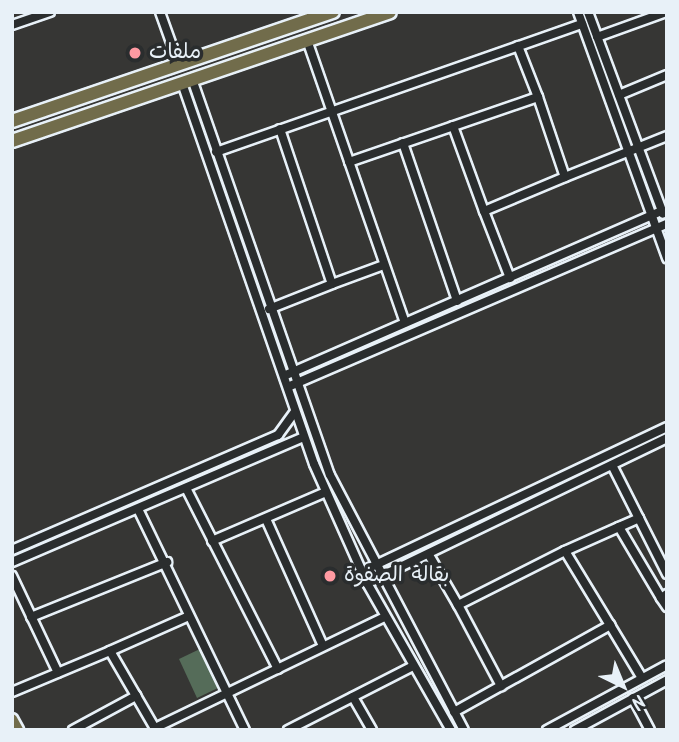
<!DOCTYPE html>
<html>
<head>
<meta charset="utf-8">
<style>
  body { margin:0 }
  #map { position:relative; width:679px; height:742px; overflow:hidden; background:#363634; font-family:Kalam,"Playpen Sans Arabic",sans-serif }
  div>[style] { position:absolute }
  [style*='--x'] { left:calc(var(--x)*1px); top:calc(var(--y)*1px); width:calc(var(--w)*1px); rotate:calc(var(--a)*1deg) }
  .green>* { inset:0; background:#556c59 }
  .roads { filter:drop-shadow(2px 0 #e8f1f8) drop-shadow(-2px 0 #e8f1f8) drop-shadow(0 2px #e8f1f8) drop-shadow(0 -2px #e8f1f8) }
  .minor>* { height:8px; margin:-4px; padding:0 4px; transform-origin:4px; border-radius:4px; background:#2a2d2e }
  .major>* { height:10px; margin:-5px; padding:0 5px; transform-origin:5px; border-radius:5px; background:#716c4b }
  .highway>* { height:12px; margin:-6px; padding:0 6px; transform-origin:6px; border-radius:6px; background:#716c4b }
  .dots>* { width:19px; height:19px; translate:-50% -50%; box-sizing:border-box; border:4px solid #2a2d2e; border-radius:50% }
  span { translate:-50% -50%; white-space:nowrap; text-align:center; line-height:1.15; -webkit-text-stroke:7px #2a2d2e; paint-order:stroke }
  .poi-label { font-size:21px; color:#e8f1f8 }
  .left { translate:0 -50%; text-align:left }
  .frame { position:absolute; inset:0; border:14px solid #e8f1f8; pointer-events:none }
  .north { position:absolute; left:588px; top:651px; width:70px; height:70px; -webkit-text-stroke:5px #2a2d2e; paint-order:stroke; rotate:137deg; font-size:19px; font-weight:700; line-height:28px; text-align:center; color:#e8f1f8 }
  .north::after { content:''; display:block; margin:auto; width:24px; height:32px; background:#e8f1f8; clip-path:polygon(50% 0,100% 100%,50% 72%,0 100%) }
</style>
</head>
<body>
<div id="map">
  <div class="green">
    <i style="clip-path:polygon(202px 648px,220px 687px,197px 698px,179px 659px)"></i>
  </div>
  <div class="roads">
    <div class="minor">
      <i style="--x:160;--y:12;--w:56;--a:70.3"></i>
      <i style="--x:578;--y:12;--w:262;--a:70.1"></i>
      <i style="--x:588;--y:12;--w:215;--a:69.6"></i>
      <i style="--x:12;--y:25;--w:40;--a:-18.9"></i>
      <i style="--x:597;--y:37;--w:73;--a:-19.9"></i>
      <i style="--x:307;--y:40;--w:299;--a:70.9"></i>
      <i style="--x:518;--y:46;--w:55;--a:68.6"></i>
      <i style="--x:192;--y:79;--w:419;--a:70.8"></i>
      <i style="--x:330;--y:475;--w:288;--a:62.3"></i>
      <i style="--x:182;--y:83;--w:403;--a:70.9"></i>
      <i style="--x:314;--y:464;--w:130;--a:66"></i>
      <i style="--x:367;--y:583;--w:169;--a:60.3"></i>
      <i style="--x:619;--y:95;--w:52;--a:-22.6"></i>
      <i style="--x:453;--y:126;--w:90;--a:70"></i>
      <i style="--x:280;--y:129;--w:163;--a:71.5"></i>
      <i style="--x:332;--y:284;--w:55;--a:-20.1"></i>
      <i style="--x:403;--y:143;--w:167;--a:71.1"></i>
      <i style="--x:216;--y:152;--w:388;--a:-19.3"></i>
      <i style="--x:349;--y:162;--w:200;--a:-19"></i>
      <i style="--x:538;--y:97;--w:84;--a:71.4"></i>
      <i style="--x:565;--y:177;--w:88;--a:157.2"></i>
      <i style="--x:484;--y:211;--w:72;--a:68.8"></i>
      <i style="--x:565;--y:177;--w:110;--a:-21.9"></i>
      <i style="--x:269;--y:309;--w:68;--a:-21.6"></i>
      <i style="--x:286;--y:375;--w:410;--a:-23.6"></i>
      <i style="--x:290;--y:386;--w:410;--a:-23.3"></i>
      <i style="--x:612;--y:465;--w:122;--a:63.2"></i>
      <i style="--x:186;--y:488;--w:203;--a:63.1"></i>
      <i style="--x:138;--y:509;--w:246;--a:64.2"></i>
      <i style="--x:266;--y:519;--w:139;--a:65.8"></i>
      <i style="--x:619;--y:527;--w:22;--a:-24"></i>
      <i style="--x:212;--y:541;--w:124;--a:-23.3"></i>
      <i style="--x:12;--y:550;--w:290;--a:-23.4"></i>
      <i style="--x:278;--y:435;--w:27;--a:-54"></i>
      <i style="--x:565;--y:551;--w:59;--a:-24"></i>
      <i style="--x:619;--y:527;--w:82;--a:59.4"></i>
      <i style="--x:661;--y:598;--w:7;--a:-34"></i>
      <i style="--x:429;--y:555;--w:58;--a:59.9"></i>
      <i style="--x:458;--y:605;--w:120;--a:-26.8"></i>
      <i style="--x:565;--y:551;--w:87;--a:58.7"></i>
      <i style="--x:12;--y:562;--w:317;--a:-23.2"></i>
      <i style="--x:369;--y:568;--w:330;--a:-25.3"></i>
      <i style="--x:12;--y:576;--w:107;--a:64.6"></i>
      <i style="--x:367;--y:583;--w:333;--a:-25.8"></i>
      <i style="--x:661;--y:598;--w:11;--a:56"></i>
      <i style="--x:458;--y:605;--w:92;--a:62"></i>
      <i style="--x:31;--y:617;--w:147;--a:-22"></i>
      <i style="--x:110;--y:651;--w:86;--a:-23.9"></i>
      <i style="--x:12;--y:692;--w:106;--a:-22.7"></i>
      <i style="--x:110;--y:651;--w:91;--a:59.8"></i>
      <i style="--x:353;--y:697;--w:38;--a:60"></i>
      <i style="--x:633;--y:698;--w:36;--a:62"></i>
      <i style="--x:454;--y:712;--w:179;--a:-29.1"></i>
      <i style="--x:610;--y:625;--w:62;--a:58.9"></i>
      <i style="--x:155;--y:728;--w:255;--a:-25.8"></i>
      <i style="--x:73;--y:730;--w:72;--a:-28.4"></i>
      <i style="--x:288;--y:730;--w:140;--a:-27.1"></i>
      <i style="--x:547;--y:730;--w:136;--a:-28.4"></i>
      <i style="--x:575;--y:730;--w:105;--a:-28.5"></i>
    </div>
    <div class="major">
      <i style="--x:12;--y:719;--w:13;--a:61"></i>
    </div>
    <div class="highway">
      <i style="--x:12;--y:121;--w:339;--a:-18.8"></i>
      <i style="--x:12;--y:141;--w:399;--a:-18.8"></i>
    </div>
  </div>
  <div class="dots">
    <i style="left:135px;top:53px;background:#ff9aa2"></i>
    <i style="left:330px;top:576px;background:#ff9aa2"></i>
  </div>
  <div class="poi-label">
    <span class="left" style="left:149px;top:53px">ملفات</span>
    <span class="left" style="left:344px;top:576px">بقالة الصفوة</span>
  </div>
  <div class="frame"></div>
  <div class="north">N</div>
</div>
</body>
</html>
